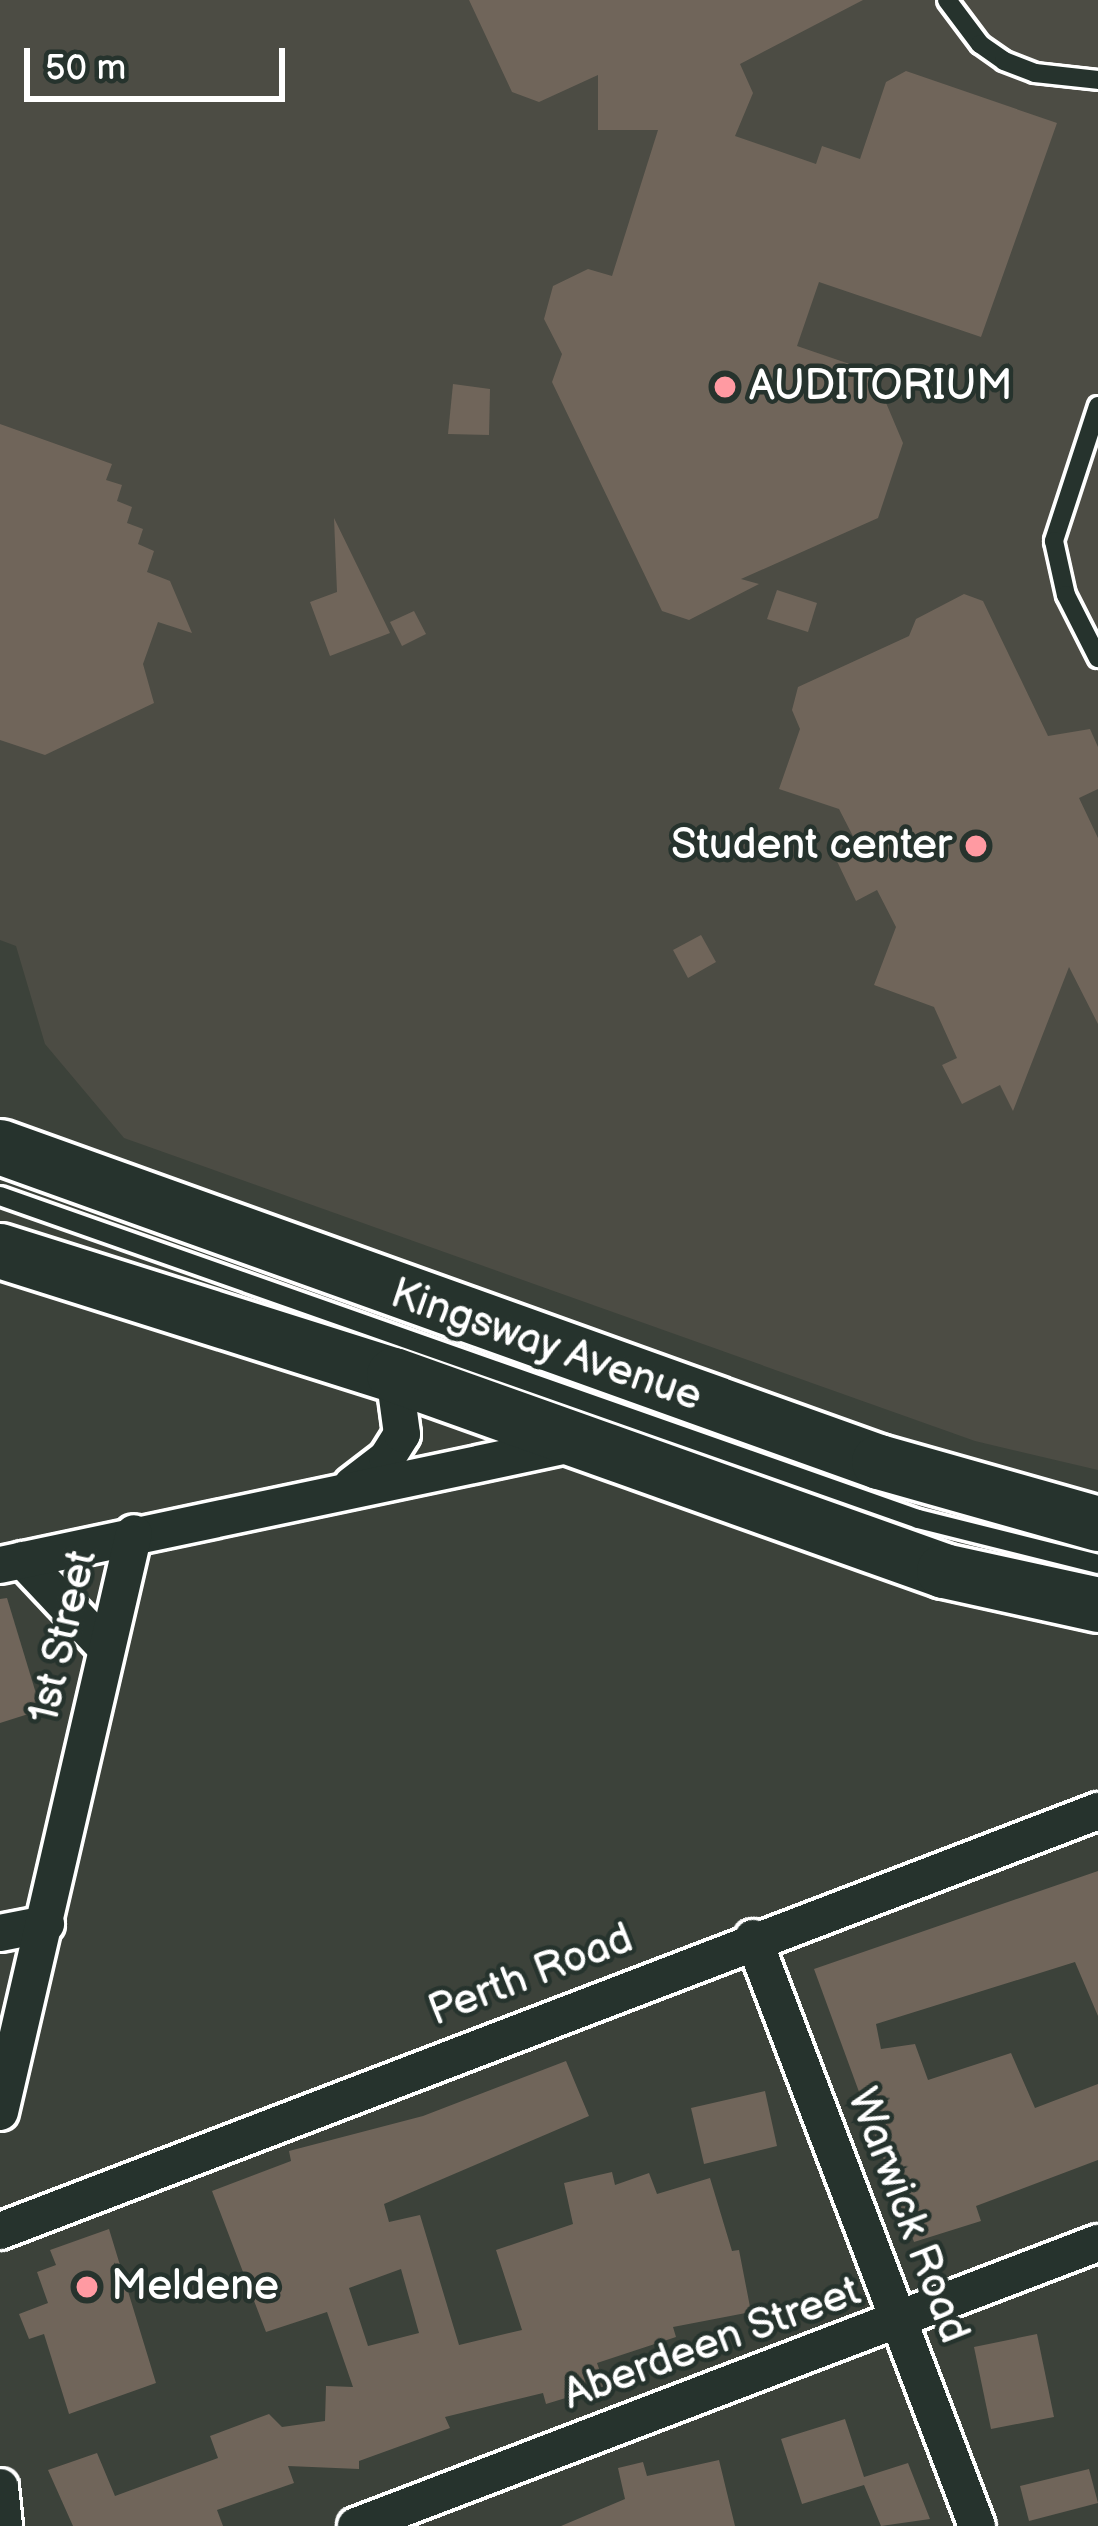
<!DOCTYPE html>
<html>
<head>
<meta charset="utf-8">
<style>
  body { margin:0 }
  #map { position:relative; width:1098px; height:2526px; overflow:hidden; background:#3c423a; font-family:"Balsamiq Sans",sans-serif }
  div>[style] { position:absolute }
  [style*='--x'] { left:calc(var(--x)*1px); top:calc(var(--y)*1px); width:calc(var(--w)*1px); rotate:calc(var(--a)*1deg) }
  .built>* { inset:0; background:#4c4c44 }
  .building>* { inset:0; background:#70655a }
  .roads { filter:drop-shadow(3px 0 #fff) drop-shadow(-3px 0 #fff) drop-shadow(0 3px #fff) drop-shadow(0 -3px #fff) }
  .lane>* { height:18px; margin:-9px; padding:0 9px; transform-origin:9px; border-radius:9px; background:#26332d }
  .street>* { height:36px; margin:-18px; padding:0 18px; transform-origin:18px; border-radius:18px; background:#26332d }
  .secondary>* { height:54px; margin:-27px; padding:0 27px; transform-origin:27px; border-radius:27px; background:#26332d }
  .dots>* { width:33px; height:33px; translate:-50% -50%; box-sizing:border-box; border:6px solid #26332d; border-radius:50% }
  span { translate:-50% -50%; white-space:nowrap; text-align:center; line-height:1.15; -webkit-text-stroke:9px #26332d; paint-order:stroke }
  .poi-label { font-size:42px; color:#fff }
  .left { translate:0 -50%; text-align:left }
  .right { translate:-100% -50%; text-align:right }
  .street-label { font-size:42px; color:#fff }
  .scale { position:absolute; left:24px; top:48px; width:261px; height:54px; box-sizing:border-box; border:6px solid #fff; border-top:0; padding-left:15px; font-size:36px; line-height:42px; white-space:nowrap; color:#fff; -webkit-text-stroke:9px #26332d; paint-order:stroke }
</style>
</head>
<body>
<div id="map">
  <div class="built">
    <i style="clip-path:polygon(0 0,1098px 0,1098px 1470px,975px 1441px,124px 1138px,45px 1044px,16px 946px,0 940px)"></i>
  </div>
  <div class="building">
    <i style="clip-path:polygon(469px 0,863px 0,740px 64px,753px 93px,735px 136px,816px 164px,822px 146px,860px 159px,886px 82px,906px 71px,1057px 123px,981px 337px,819px 282px,797px 346px,873px 372px,903px 443px,878px 518px,741px 579px,759px 584px,689px 620px,662px 611px,552px 382px,562px 354px,544px 319px,553px 286px,588px 269px,612px 276px,658px 130px,598px 130px,598px 75px,539px 102px,512px 92px)"></i>
    <i style="clip-path:polygon(453px 384px,490px 389px,489px 435px,448px 434px)"></i>
    <i style="clip-path:polygon(0 424px,112px 464px,106px 480px,122px 485px,117px 501px,132px 507px,127px 523px,143px 529px,138px 544px,154px 551px,147px 572px,170px 581px,192px 633px,158px 622px,143px 664px,154px 703px,45px 755px,0 740px)"></i>
    <i style="clip-path:polygon(334px 518px,390px 633px,330px 656px,310px 602px,337px 592px)"></i>
    <i style="clip-path:polygon(777px 590px,817px 603px,808px 632px,767px 619px)"></i>
    <i style="clip-path:polygon(964px 594px,983px 601px,1048px 736px,1090px 729px,1098px 747px,1098px 789px,1079px 798px,1098px 838px,1098px 1024px,1069px 967px,1013px 1111px,1000px 1085px,962px 1104px,942px 1065px,957px 1058px,934px 1007px,874px 985px,896px 927px,877px 890px,856px 901px,835px 857px,858px 846px,839px 809px,779px 789px,800px 729px,792px 710px,798px 687px,909px 636px,916px 619px)"></i>
    <i style="clip-path:polygon(414px 611px,426px 634px,402px 646px,390px 622px)"></i>
    <i style="clip-path:polygon(701px 935px,716px 962px,688px 978px,673px 950px)"></i>
    <i style="clip-path:polygon(7px 1598px,41px 1710px,0 1723px,0 1599px)"></i>
    <i style="clip-path:polygon(1098px 1871px,1098px 2016px,1075px 1962px,876px 2024px,881px 2049px,915px 2044px,928px 2080px,1011px 2053px,1035px 2108px,1098px 2084px,1098px 2160px,976px 2206px,981px 2221px,914px 2242px,814px 1969px)"></i>
    <i style="clip-path:polygon(evenodd,566px 2061px,589px 2116px,384px 2204px,389px 2222px,420px 2215px,459px 2345px,522px 2330px,496px 2250px,573px 2224px,564px 2183px,612px 2172px,615px 2185px,649px 2173px,657px 2194px,710px 2178px,732px 2251px,739px 2250px,751px 2312px,673px 2327px,676px 2337px,597px 2363px,605px 2386px,546px 2404px,543px 2393px,445px 2417px,450px 2428px,359px 2461px,359px 2469px,288px 2466px,294px 2483px,217px 2510px,223px 2526px,73px 2526px,48px 2470px,97px 2453px,115px 2496px,218px 2458px,210px 2436px,269px 2414px,282px 2427px,325px 2421px,326px 2386px,353px 2387px,327px 2312px,266px 2332px,212px 2191px,291px 2161px,289px 2151px,423px 2116px,566px 2061px,401px 2269px,419px 2333px,368px 2346px,349px 2288px,401px 2269px)"></i>
    <i style="clip-path:polygon(765px 2091px,777px 2146px,704px 2164px,691px 2108px)"></i>
    <i style="clip-path:polygon(109px 2229px,156px 2383px,69px 2414px,44px 2334px,29px 2339px,19px 2314px,48px 2303px,37px 2272px,56px 2265px,50px 2250px)"></i>
    <i style="clip-path:polygon(1037px 2334px,1054px 2417px,991px 2429px,974px 2347px)"></i>
    <i style="clip-path:polygon(845px 2419px,864px 2477px,908px 2463px,930px 2519px,881px 2526px,864px 2485px,802px 2504px,781px 2439px)"></i>
    <i style="clip-path:polygon(719px 2460px,735px 2526px,561px 2526px,625px 2499px,618px 2468px,643px 2462px,647px 2476px)"></i>
    <i style="clip-path:polygon(1089px 2469px,1098px 2503px,1029px 2521px,1020px 2486px)"></i>
  </div>
  <div class="roads">
    <div class="lane">
      <i style="--x:947;--y:0;--w:55;--a:53.1"></i>
      <i style="--x:980;--y:44;--w:29;--a:35"></i>
      <i style="--x:1004;--y:61;--w:33;--a:21"></i>
      <i style="--x:1035;--y:73;--w:63;--a:6.3"></i>
      <i style="--x:1098;--y:406;--w:142;--a:108.1"></i>
      <i style="--x:1054;--y:541;--w:55;--a:77.5"></i>
      <i style="--x:1066;--y:595;--w:71;--a:63.1"></i>
      <i style="--x:0;--y:1196;--w:973;--a:19.38"></i>
      <i style="--x:918;--y:1519;--w:186;--a:14"></i>
    </div>
    <div class="street">
      <i style="--x:352;--y:1485;--w:44;--a:-37.6"></i>
      <i style="--x:387;--y:1458;--w:28;--a:-58"></i>
      <i style="--x:402;--y:1434;--w:60;--a:-97.7"></i>
      <i style="--x:23;--y:1560;--w:121;--a:46.7"></i>
      <i style="--x:0;--y:1565;--w:590;--a:-11.94"></i>
      <i style="--x:0;--y:1933;--w:47;--a:-11.1"></i>
      <i style="--x:753;--y:1938;--w:629;--a:69.15"></i>
      <i style="--x:0;--y:2112;--w:594;--a:-76.97"></i>
      <i style="--x:0;--y:2231;--w:1176;--a:-20.93"></i>
      <i style="--x:0;--y:2487;--w:39;--a:84"></i>
      <i style="--x:356;--y:2526;--w:794;--a:-20.88"></i>
    </div>
    <div class="secondary">
      <i style="--x:0;--y:1147;--w:934;--a:19.72"></i>
      <i style="--x:879;--y:1462;--w:228;--a:15.8"></i>
      <i style="--x:0;--y:1251;--w:413;--a:17.5"></i>
      <i style="--x:394;--y:1375;--w:584;--a:19.61"></i>
      <i style="--x:944;--y:1571;--w:158;--a:12.4"></i>
    </div>
  </div>
  <div class="dots">
    <i style="left:725px;top:387px;background:#ff9aa2"></i>
    <i style="left:976px;top:846px;background:#ff9aa2"></i>
    <i style="left:87px;top:2287px;background:#ff9aa2"></i>
  </div>
  <div class="poi-label">
    <span class="left" style="left:749px;top:387px">AUDITORIUM</span>
    <span class="right" style="left:952px;top:846px">Student center</span>
    <span class="left" style="left:111px;top:2287px">Meldene</span>
  </div>
  <div class="street-label">
    <span style="left:546px;top:1346px;rotate:19deg">Kingsway Avenue</span>
    <span style="left:64px;top:1637px;rotate:-77deg">1st Street</span>
    <span style="left:531px;top:1976px;rotate:-21deg">Perth Road</span>
    <span style="left:907px;top:2216px;rotate:69deg">Warwick Road</span>
    <span style="left:712px;top:2344px;rotate:-20deg">Aberdeen Street</span>
  </div>
  <div class="scale">50 m</div>
</div>
</body>
</html>
